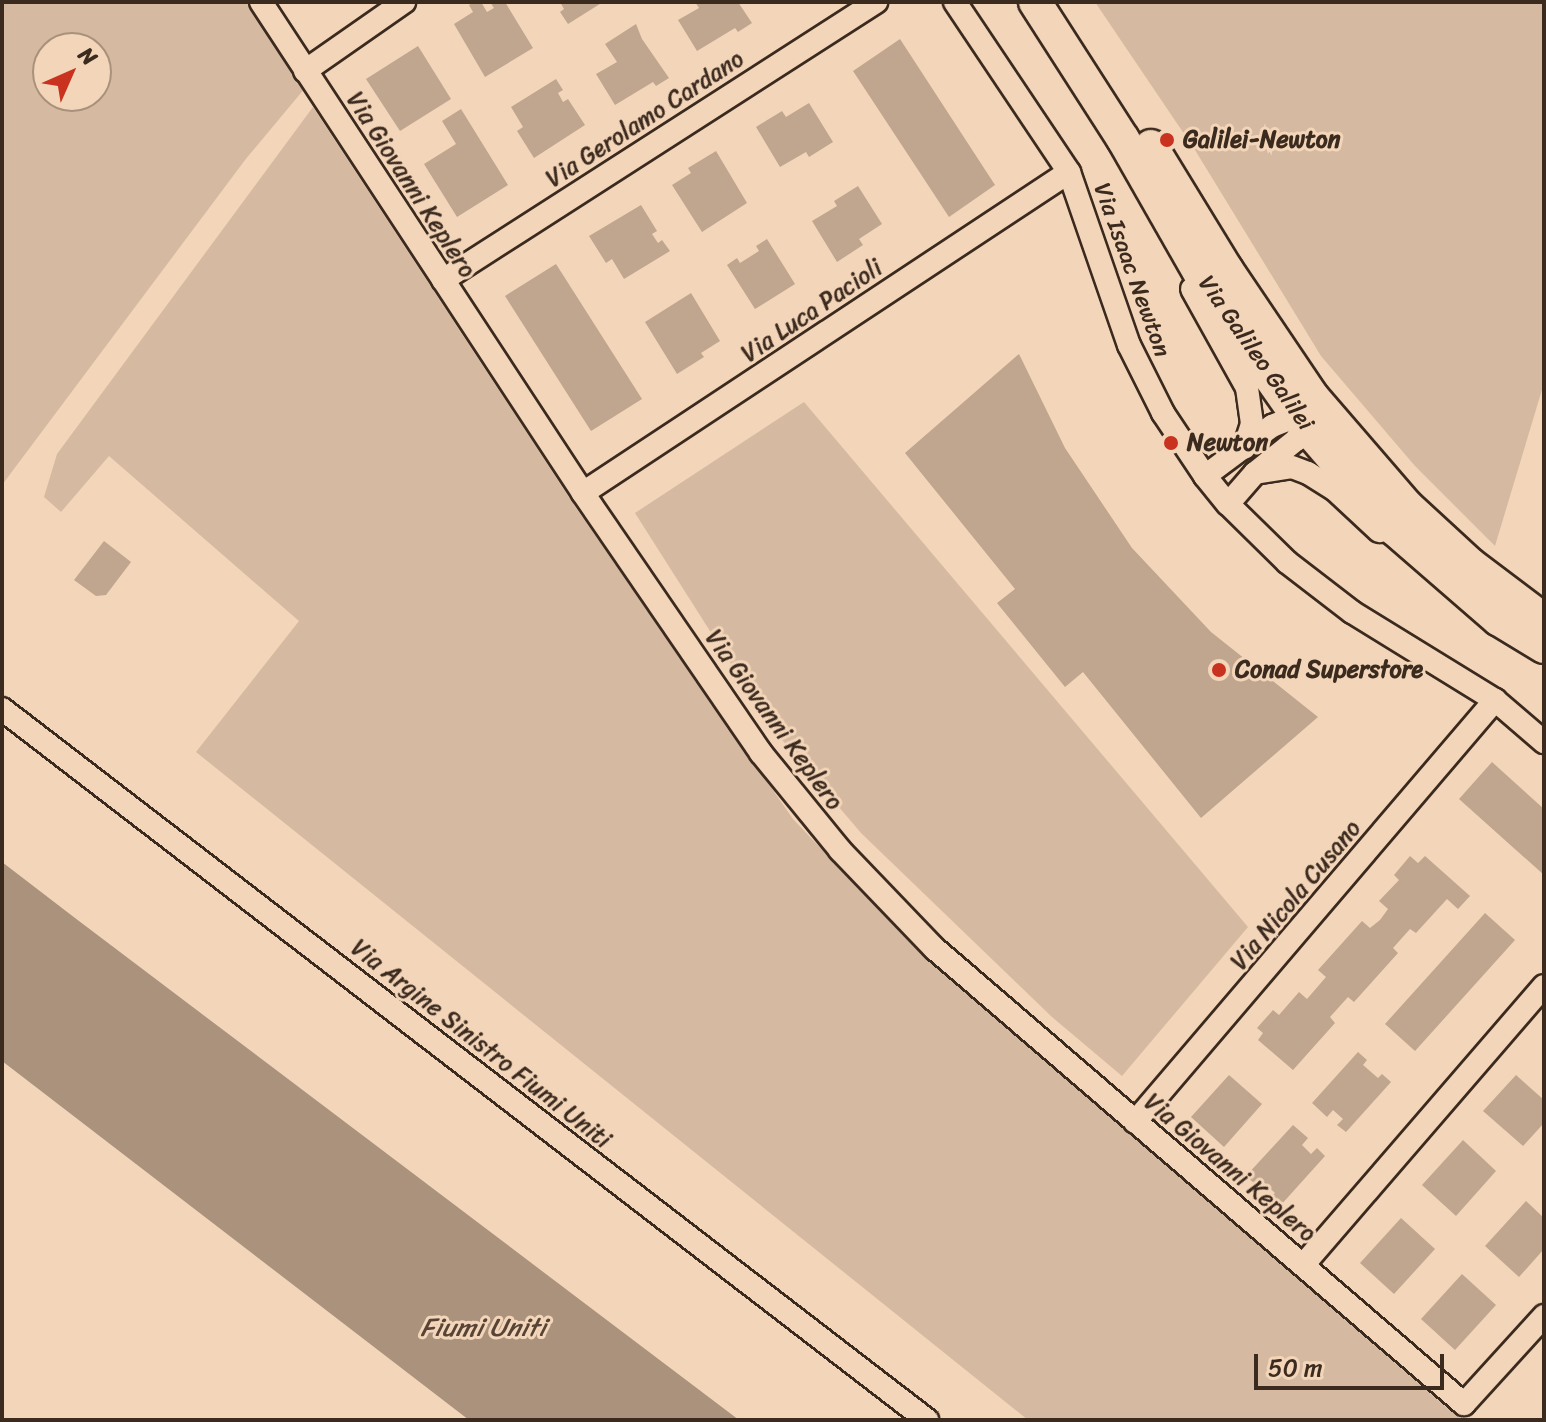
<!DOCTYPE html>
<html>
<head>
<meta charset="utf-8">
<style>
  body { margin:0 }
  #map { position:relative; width:1546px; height:1422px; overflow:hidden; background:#f3d5b9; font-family:Sriracha,sans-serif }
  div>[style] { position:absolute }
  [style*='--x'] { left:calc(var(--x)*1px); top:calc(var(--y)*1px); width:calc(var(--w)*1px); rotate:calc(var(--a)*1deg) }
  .green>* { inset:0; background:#d5b9a0 }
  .water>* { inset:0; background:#aa927c }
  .building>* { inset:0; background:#c0a68e }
  .roads { filter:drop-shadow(2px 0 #3b2a1e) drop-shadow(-2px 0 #3b2a1e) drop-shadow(0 2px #3b2a1e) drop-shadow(0 -2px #3b2a1e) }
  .street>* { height:22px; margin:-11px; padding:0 11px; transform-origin:11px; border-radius:11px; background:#f3d5b9 }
  .secondary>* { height:32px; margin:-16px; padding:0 16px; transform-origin:16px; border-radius:16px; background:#f3d5b9 }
  .dots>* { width:22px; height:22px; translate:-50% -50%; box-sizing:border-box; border:4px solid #f3d5b9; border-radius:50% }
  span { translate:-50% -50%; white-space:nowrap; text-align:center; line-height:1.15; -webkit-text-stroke:6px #f3d5b9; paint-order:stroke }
  .street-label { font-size:24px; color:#3b2a1e }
  .poi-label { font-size:24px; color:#3b2a1e; font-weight:700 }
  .left { translate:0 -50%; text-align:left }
  .water-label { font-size:26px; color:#574436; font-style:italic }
  .frame { position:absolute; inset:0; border:4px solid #3b2a1e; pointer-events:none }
  .north { position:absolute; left:32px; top:32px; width:80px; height:80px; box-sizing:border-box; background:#f3d5b9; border:2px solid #a9917b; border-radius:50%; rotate:45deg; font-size:22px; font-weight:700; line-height:32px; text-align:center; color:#3b2a1e }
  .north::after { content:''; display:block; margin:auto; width:28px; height:36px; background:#c8321e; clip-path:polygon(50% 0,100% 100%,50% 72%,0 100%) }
  .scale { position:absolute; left:1254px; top:1354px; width:190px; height:36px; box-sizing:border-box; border:4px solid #3b2a1e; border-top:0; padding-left:10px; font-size:24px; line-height:28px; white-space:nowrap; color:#3b2a1e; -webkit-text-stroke:6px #f3d5b9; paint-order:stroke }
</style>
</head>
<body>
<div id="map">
  <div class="green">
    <i style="clip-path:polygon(evenodd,2px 2px,249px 2px,305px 88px,245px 160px,2px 485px,2px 2px,48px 48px,96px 48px,96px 96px,48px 96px,48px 48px)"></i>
    <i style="clip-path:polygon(1095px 2px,1544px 2px,1544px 383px,1495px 546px,1415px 466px,1321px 356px,1195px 150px)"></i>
    <i style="clip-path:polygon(313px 107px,576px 508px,793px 819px,916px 949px,1461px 1420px,1028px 1420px,196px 752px,299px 621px,109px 456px,61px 512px,44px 497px,57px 454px)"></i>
    <i style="clip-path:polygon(804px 402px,1248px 927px,1122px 1076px,1052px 1017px,861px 833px,771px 727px,635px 513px)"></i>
  </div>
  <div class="water">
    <i style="clip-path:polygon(2px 862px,75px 918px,739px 1420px,469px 1420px,2px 1061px)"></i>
  </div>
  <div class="building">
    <i style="clip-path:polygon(474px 2px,481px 2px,487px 12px,494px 8px,490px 2px,505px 2px,533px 48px,485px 77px,454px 24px,473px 12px,469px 5px)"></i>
    <i style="clip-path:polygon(560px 2px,603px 2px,568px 24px,560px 12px,564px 9px)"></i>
    <i style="clip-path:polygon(695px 2px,738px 2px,752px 23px,738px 32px,735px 28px,697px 51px,678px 20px,699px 8px)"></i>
    <i style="clip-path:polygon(636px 24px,642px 39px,669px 78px,656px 86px,653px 82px,615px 105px,596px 74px,617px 62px,605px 44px)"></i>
    <i style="clip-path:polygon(900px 39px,995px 185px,949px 217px,853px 71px)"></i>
    <i style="clip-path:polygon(418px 46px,451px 99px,400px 131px,366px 79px)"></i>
    <i style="clip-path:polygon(556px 79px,563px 90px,558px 93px,563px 102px,568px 99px,585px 125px,534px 158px,517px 131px,523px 127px,511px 107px)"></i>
    <i style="clip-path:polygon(809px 103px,833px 142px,809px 157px,806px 152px,780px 167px,756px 127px,782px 111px,786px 117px)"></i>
    <i style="clip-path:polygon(461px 109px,508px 185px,457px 217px,424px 164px,456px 144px,442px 121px)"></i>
    <i style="clip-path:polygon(716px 151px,747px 203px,702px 232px,672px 185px,691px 173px,688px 168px)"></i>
    <i style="clip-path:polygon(858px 186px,882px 224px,859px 239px,863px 245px,837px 262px,812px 221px,837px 206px,834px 201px)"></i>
    <i style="clip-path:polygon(641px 205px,657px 231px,652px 234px,658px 243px,662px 240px,670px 251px,624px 279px,612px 259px,606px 263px,589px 236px)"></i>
    <i style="clip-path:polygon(767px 239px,795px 284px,755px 309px,727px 265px,737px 258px,740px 263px,759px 251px,756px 246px)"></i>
    <i style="clip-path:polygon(556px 264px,642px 399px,591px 431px,505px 296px)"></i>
    <i style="clip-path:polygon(691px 293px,720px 341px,701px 353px,704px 357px,677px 374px,645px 322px)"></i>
    <i style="clip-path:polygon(1019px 354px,1065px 448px,1132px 548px,1211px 632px,1318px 717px,1201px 818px,1083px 672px,1065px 687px,997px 603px,1015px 589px,905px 453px)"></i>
    <i style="clip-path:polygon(104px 541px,131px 562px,106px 595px,96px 596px,74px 580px)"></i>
    <i style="clip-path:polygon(1492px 762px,1544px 809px,1544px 875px,1459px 799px)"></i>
    <i style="clip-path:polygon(1410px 856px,1418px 863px,1425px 856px,1470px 896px,1458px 909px,1447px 899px,1416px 933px,1410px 929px,1393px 948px,1398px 953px,1354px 1002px,1348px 997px,1330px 1017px,1335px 1023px,1293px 1070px,1258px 1040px,1263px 1033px,1257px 1028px,1273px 1010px,1279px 1015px,1299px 992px,1307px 999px,1326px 977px,1318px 970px,1362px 921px,1370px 928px,1380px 920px,1388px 909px,1379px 901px,1399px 880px,1394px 875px)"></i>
    <i style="clip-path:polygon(1485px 913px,1515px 940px,1415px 1051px,1385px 1024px)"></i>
    <i style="clip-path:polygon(1358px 1052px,1367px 1060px,1363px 1065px,1378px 1078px,1382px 1074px,1391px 1082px,1346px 1132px,1337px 1125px,1343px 1119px,1333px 1110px,1327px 1117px,1312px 1103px)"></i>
    <i style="clip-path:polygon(1229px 1075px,1262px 1104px,1224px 1147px,1191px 1117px)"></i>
    <i style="clip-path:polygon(1516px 1075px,1544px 1100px,1544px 1123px,1523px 1146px,1483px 1111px)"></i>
    <i style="clip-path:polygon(1293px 1125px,1308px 1138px,1302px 1145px,1311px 1154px,1317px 1148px,1325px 1156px,1280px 1206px,1270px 1198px,1275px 1193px,1260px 1179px,1255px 1184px,1246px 1176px)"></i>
    <i style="clip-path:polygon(1463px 1140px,1496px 1171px,1456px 1216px,1422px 1185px)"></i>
    <i style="clip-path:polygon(1526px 1201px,1544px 1218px,1544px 1249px,1519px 1277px,1485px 1246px)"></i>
    <i style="clip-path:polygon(1401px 1218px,1435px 1249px,1394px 1294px,1360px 1263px)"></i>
    <i style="clip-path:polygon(1462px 1274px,1496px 1305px,1455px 1350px,1421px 1319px)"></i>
  </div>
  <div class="roads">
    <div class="street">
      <i style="--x:261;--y:2;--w:587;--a:56.74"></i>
      <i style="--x:583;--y:493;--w:315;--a:55.6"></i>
      <i style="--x:761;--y:753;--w:125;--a:50.8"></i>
      <i style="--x:840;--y:850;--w:136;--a:46.2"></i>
      <i style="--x:934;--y:948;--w:699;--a:40.71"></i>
      <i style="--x:1464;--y:1404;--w:119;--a:-47.7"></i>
      <i style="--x:955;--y:2;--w:205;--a:56.2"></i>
      <i style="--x:1069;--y:172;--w:183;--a:70.9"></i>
      <i style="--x:1129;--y:345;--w:76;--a:63.4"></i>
      <i style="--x:1163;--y:413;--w:76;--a:56.3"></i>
      <i style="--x:1205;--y:476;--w:36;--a:51"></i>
      <i style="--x:1228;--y:504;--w:83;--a:44.5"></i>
      <i style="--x:1287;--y:562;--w:82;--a:37.6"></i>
      <i style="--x:1352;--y:612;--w:168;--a:31.6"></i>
      <i style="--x:1495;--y:700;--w:65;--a:40.6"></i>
      <i style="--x:305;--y:71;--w:121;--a:-34.9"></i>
      <i style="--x:443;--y:280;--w:515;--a:-32.7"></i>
      <i style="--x:1192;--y:289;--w:113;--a:60.9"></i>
      <i style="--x:1247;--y:388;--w:36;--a:82"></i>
      <i style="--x:1252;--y:424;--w:25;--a:108"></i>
      <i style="--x:1255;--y:473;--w:37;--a:-9"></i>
      <i style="--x:1292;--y:467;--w:17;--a:21"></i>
      <i style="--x:1308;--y:473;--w:31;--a:32"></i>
      <i style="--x:1334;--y:489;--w:62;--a:43"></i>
      <i style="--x:1205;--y:476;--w:84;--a:-36.7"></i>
      <i style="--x:1272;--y:426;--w:16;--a:-22"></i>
      <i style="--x:1287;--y:420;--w:21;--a:5"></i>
      <i style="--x:583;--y:493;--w:582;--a:-33.44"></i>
      <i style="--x:1228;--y:504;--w:41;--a:-48.9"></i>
      <i style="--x:1255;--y:473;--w:53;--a:-38.8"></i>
      <i style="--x:1296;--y:440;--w:9;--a:-54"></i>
      <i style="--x:1301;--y:433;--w:20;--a:-96"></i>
      <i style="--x:2;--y:709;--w:1167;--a:37.55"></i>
      <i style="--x:1135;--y:1122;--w:555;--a:-49.53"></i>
      <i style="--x:1304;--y:1264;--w:367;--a:-49.2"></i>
    </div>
    <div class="secondary">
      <i style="--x:1035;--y:2;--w:163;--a:57.3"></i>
      <i style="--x:1123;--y:139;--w:180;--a:60.3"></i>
      <i style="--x:1212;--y:295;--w:151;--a:54.9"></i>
      <i style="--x:1299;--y:419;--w:145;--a:49.2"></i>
      <i style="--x:1394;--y:529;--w:138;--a:40.9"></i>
      <i style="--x:1498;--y:619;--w:54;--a:31.3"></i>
      <i style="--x:1151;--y:146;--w:145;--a:58.5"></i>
      <i style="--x:1227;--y:270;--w:152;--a:56"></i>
      <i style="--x:1312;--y:396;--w:145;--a:49.2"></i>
      <i style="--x:1407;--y:506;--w:86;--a:42.6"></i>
      <i style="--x:1470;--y:564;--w:93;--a:37.1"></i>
    </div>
  </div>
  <div class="dots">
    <i style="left:1167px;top:140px;background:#c8321e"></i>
    <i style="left:1171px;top:443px;background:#c8321e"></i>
    <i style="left:1219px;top:670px;background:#c8321e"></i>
  </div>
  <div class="street-label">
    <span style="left:645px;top:119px;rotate:-33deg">Via Gerolamo Cardano</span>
    <span style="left:411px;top:185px;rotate:57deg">Via Giovanni Keplero</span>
    <span style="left:1132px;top:270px;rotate:70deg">Via Isaac Newton</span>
    <span style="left:812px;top:311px;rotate:-34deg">Via Luca Pacioli</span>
    <span style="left:1256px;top:353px;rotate:55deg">Via Galileo Galilei</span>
    <span style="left:774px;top:720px;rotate:54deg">Via Giovanni Keplero</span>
    <span style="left:1296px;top:895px;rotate:-50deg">Via Nicola Cusano</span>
    <span style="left:481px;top:1044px;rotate:38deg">Via Argine Sinistro Fiumi Uniti</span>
    <span style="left:1230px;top:1168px;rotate:40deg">Via Giovanni Keplero</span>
  </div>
  <div class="poi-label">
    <span class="left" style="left:1183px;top:140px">Galilei-Newton</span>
    <span class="left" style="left:1187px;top:443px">Newton</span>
    <span class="left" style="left:1235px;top:670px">Conad Superstore</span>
  </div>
  <div class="water-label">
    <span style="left:483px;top:1328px">Fiumi Uniti</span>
  </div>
  <div class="frame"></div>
  <div class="north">N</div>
  <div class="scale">50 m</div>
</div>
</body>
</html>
